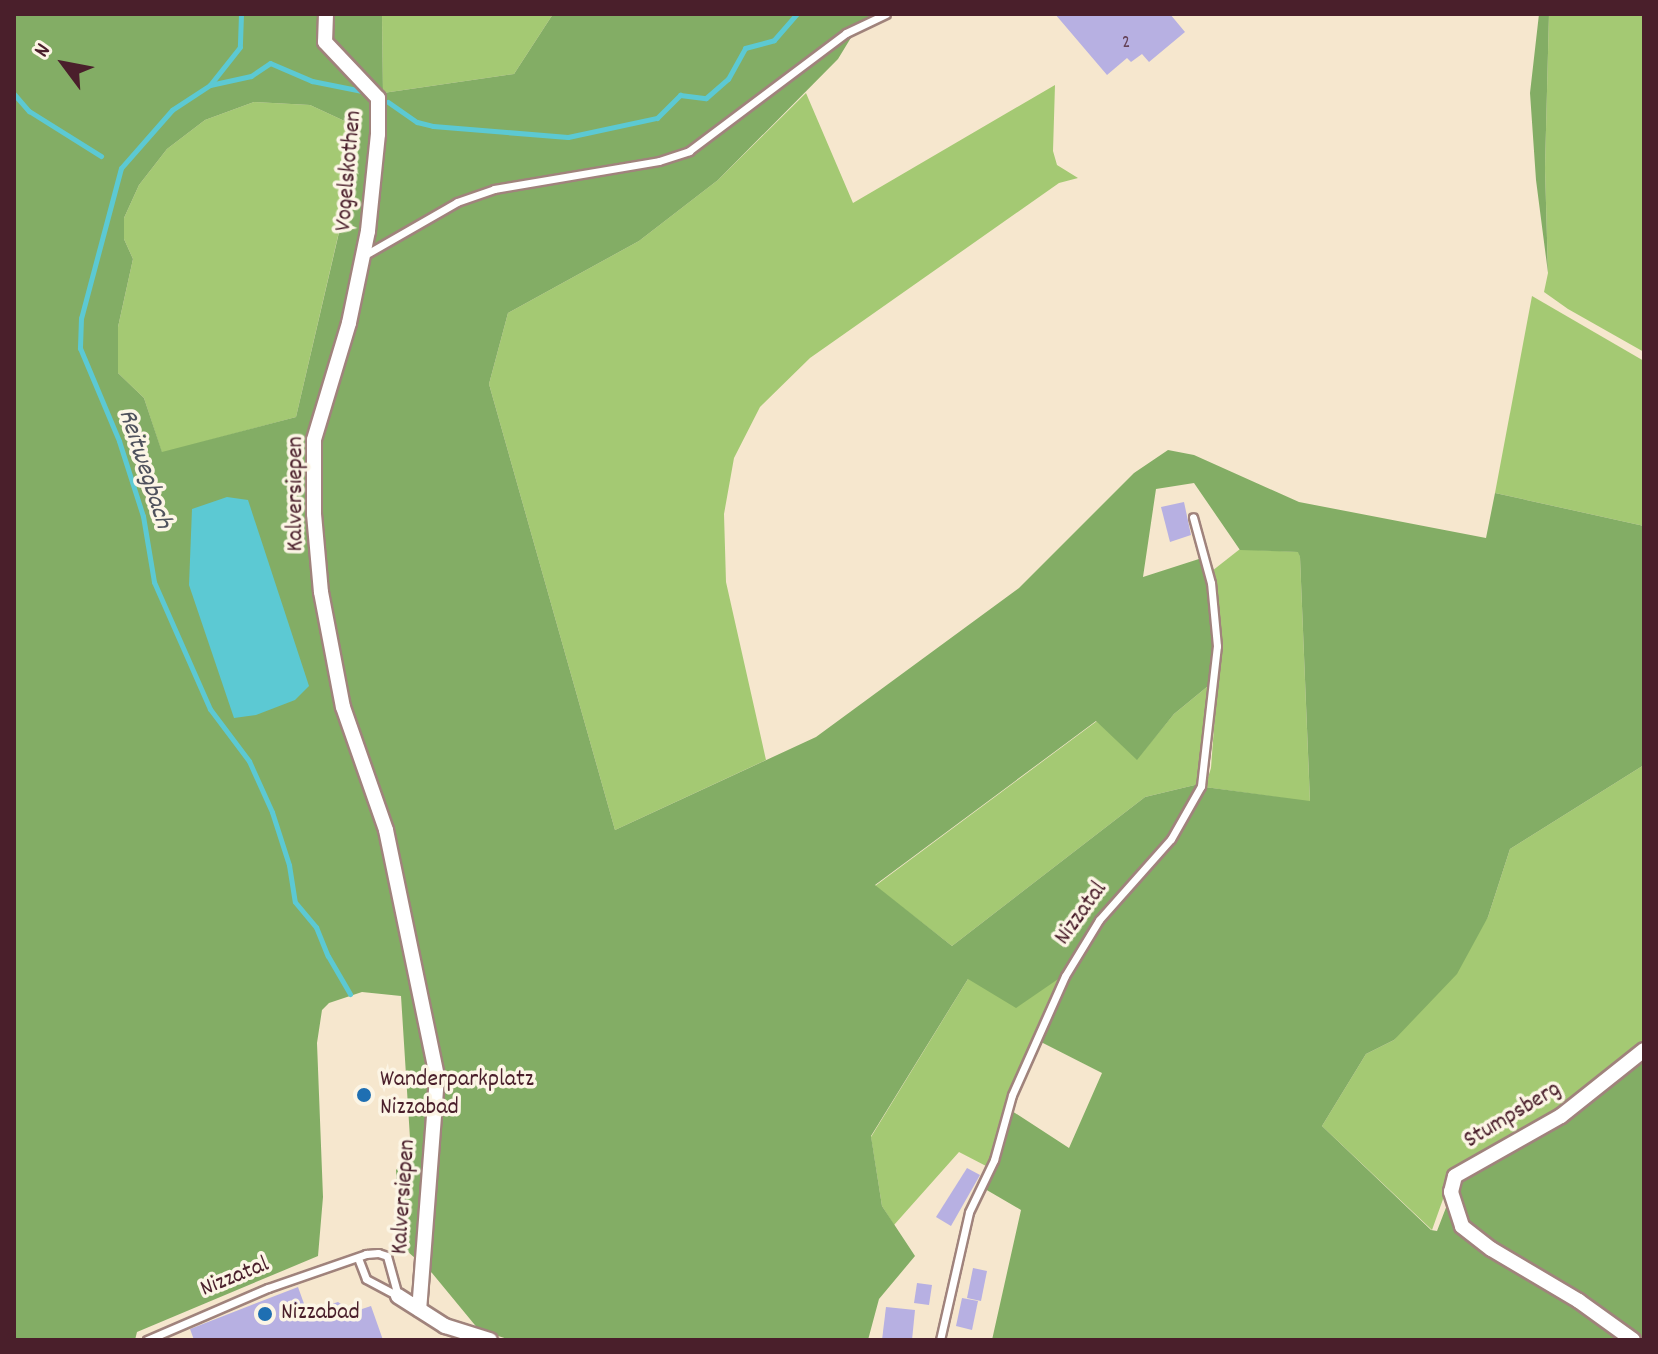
<!DOCTYPE html>
<html>
<head>
<meta charset="utf-8">
<style>
  body { margin:0 }
  #map { position:relative; width:1658px; height:1354px; overflow:hidden; background:#f6e7ce; font-family:Dekko,sans-serif }
  div>[style] { position:absolute }
  [style*='--x'] { left:calc(var(--x)*1px); top:calc(var(--y)*1px); width:calc(var(--w)*1px); rotate:calc(var(--a)*1deg) }
  .green>* { inset:0; background:#a4c973 }
  .forest>* { inset:0; background:#83ad65 }
  .water>* { inset:0; background:#5cc9d3 }
  .stream>* { height:5px; margin:-2.5px; padding:0 2.5px; transform-origin:2.5px; border-radius:2.5px; background:#5cc9d3 }
  .building>* { inset:0; background:#b7b0e2 }
  .roads { filter:drop-shadow(2px 0 #a0837c) drop-shadow(-2px 0 #a0837c) drop-shadow(0 2px #a0837c) drop-shadow(0 -2px #a0837c) }
  .lane>* { height:7px; margin:-3.5px; padding:0 3.5px; transform-origin:3.5px; border-radius:3.5px; background:#fff }
  .street>* { height:14px; margin:-7px; padding:0 7px; transform-origin:7px; border-radius:7px; background:#fff }
  .dots>* { width:22px; height:22px; translate:-50% -50%; box-sizing:border-box; border:4px solid #fcf5e5; border-radius:50% }
  span { translate:-50% -50%; white-space:nowrap; text-align:center; line-height:1.15; -webkit-text-stroke:7px #fcf5e5; paint-order:stroke }
  .number-label { font-size:20px; color:#654359 }
  .number-label span { -webkit-text-stroke-width:0 }
  .street-label { font-size:24px; color:#4a1f2b }
  .poi-label { font-size:24px; color:#4a1f2b }
  .left { translate:0 -50%; text-align:left }
  .water-label { font-size:26px; color:#4f525d; font-style:italic }
  .frame { position:absolute; inset:0; border:16px solid #4a1f2b; pointer-events:none }
  .north { position:absolute; left:24px; top:24px; width:80px; height:80px; -webkit-text-stroke:6px #fcf5e5; paint-order:stroke; rotate:302deg; font-size:22px; font-weight:700; line-height:32px; text-align:center; color:#4a1f2b }
  .north::after { content:''; display:block; margin:auto; width:28px; height:36px; background:#4a1f2b; clip-path:polygon(50% 0,100% 100%,50% 72%,0 100%) }
</style>
</head>
<body>
<div id="map">
  <div class="green">
    <i style="clip-path:polygon(382px 14px,553px 14px,514px 74px,383px 93px)"></i>
    <i style="clip-path:polygon(1549px 14px,1644px 14px,1644px 352px,1568px 309px,1544px 292px,1548px 273px,1545px 168px)"></i>
    <i style="clip-path:polygon(1055px 85px,1053px 151px,1057px 165px,1078px 178px,1059px 183px,810px 358px,760px 407px,734px 458px,724px 514px,726px 582px,766px 760px,615px 830px,489px 384px,508px 313px,639px 241px,718px 180px,806px 93px,853px 203px)"></i>
    <i style="clip-path:polygon(254px 102px,310px 105px,351px 124px,358px 150px,296px 417px,162px 453px,144px 398px,118px 373px,118px 327px,133px 259px,124px 239px,124px 218px,139px 185px,167px 149px,205px 120px)"></i>
    <i style="clip-path:polygon(1532px 296px,1644px 361px,1644px 526px,1495px 493px)"></i>
    <i style="clip-path:polygon(1240px 549px,1299px 552px,1300px 557px,1310px 802px,1205px 787px,1211px 768px,1219px 659px,1212px 571px)"></i>
    <i style="clip-path:polygon(1213px 682px,1199px 784px,1145px 797px,952px 946px,875px 886px,1097px 721px,1137px 759px,1174px 714px)"></i>
    <i style="clip-path:polygon(1644px 765px,1644px 1046px,1560px 1114px,1452px 1174px,1432px 1230px,1322px 1126px,1366px 1054px,1394px 1040px,1488px 917px,1510px 849px)"></i>
    <i style="clip-path:polygon(1064px 975px,1009px 1097px,988px 1167px,959px 1152px,894px 1225px,882px 1206px,871px 1137px,968px 979px)"></i>
  </div>
  <div class="forest">
    <i style="clip-path:polygon(evenodd,14px 14px,382px 14px,383px 93px,514px 74px,553px 14px,878px 14px,844px 30px,722px 125px,685px 148px,691px 156px,852px 36px,838px 59px,718px 180px,639px 241px,508px 313px,489px 384px,615px 830px,816px 737px,1019px 588px,1134px 473px,1168px 450px,1194px 455px,1299px 502px,1486px 538px,1495px 493px,1644px 526px,1644px 765px,1510px 849px,1488px 917px,1457px 974px,1394px 1040px,1366px 1054px,1322px 1126px,1431px 1230px,1437px 1231px,1457px 1179px,1497px 1161px,1564px 1121px,1644px 1057px,1644px 1340px,992px 1340px,1021px 1210px,985px 1189px,1012px 1111px,1069px 1148px,1102px 1073px,1039px 1041px,1068px 977px,1100px 922px,1172px 841px,1205px 787px,1310px 801px,1300px 557px,1298px 552px,1240px 550px,1194px 483px,1156px 489px,1143px 577px,1202px 558px,1209px 585px,1215px 649px,1213px 682px,1174px 714px,1137px 760px,1096px 721px,875px 885px,952px 946px,1145px 797px,1199px 784px,1179px 824px,1097px 920px,1064px 975px,1016px 1008px,968px 979px,871px 1136px,882px 1206px,915px 1256px,879px 1299px,868px 1340px,511px 1340px,479px 1330px,432px 1273px,399px 1244px,396px 1170px,411px 1154px,401px 996px,362px 992px,329px 1003px,322px 1010px,317px 1043px,323px 1197px,318px 1256px,137px 1332px,135px 1340px,14px 1340px,14px 14px,254px 102px,310px 105px,351px 124px,358px 151px,296px 417px,162px 452px,144px 398px,118px 373px,118px 327px,133px 259px,124px 239px,124px 218px,139px 185px,167px 149px,205px 120px,254px 102px)"></i>
    <i style="clip-path:polygon(1539px 14px,1549px 14px,1545px 168px,1548px 273px,1536px 180px,1530px 93px)"></i>
  </div>
  <div class="water">
    <i style="clip-path:polygon(227px 497px,248px 500px,309px 686px,295px 700px,256px 715px,234px 718px,189px 585px,192px 509px)"></i>
  </div>
  <div class="stream">
    <i style="--x:241;--y:14;--w:33;--a:92"></i>
    <i style="--x:240;--y:47;--w:48;--a:128.3"></i>
    <i style="--x:210;--y:85;--w:45;--a:146.7"></i>
    <i style="--x:172;--y:110;--w:77;--a:131.3"></i>
    <i style="--x:121;--y:168;--w:155;--a:104.9"></i>
    <i style="--x:81;--y:318;--w:30;--a:92"></i>
    <i style="--x:80;--y:348;--w:101;--a:67.2"></i>
    <i style="--x:119;--y:441;--w:79;--a:72.3"></i>
    <i style="--x:143;--y:516;--w:67;--a:80.5"></i>
    <i style="--x:154;--y:582;--w:139;--a:66.2"></i>
    <i style="--x:210;--y:709;--w:65;--a:53.1"></i>
    <i style="--x:249;--y:761;--w:56;--a:65.7"></i>
    <i style="--x:272;--y:812;--w:56;--a:72.2"></i>
    <i style="--x:289;--y:865;--w:37;--a:81"></i>
    <i style="--x:295;--y:902;--w:33;--a:50"></i>
    <i style="--x:316;--y:927;--w:31;--a:68"></i>
    <i style="--x:328;--y:956;--w:44;--a:59.9"></i>
    <i style="--x:210;--y:85;--w:42;--a:-12.4"></i>
    <i style="--x:251;--y:76;--w:23;--a:-34"></i>
    <i style="--x:270;--y:63;--w:46;--a:23.2"></i>
    <i style="--x:312;--y:81;--w:51;--a:11.3"></i>
    <i style="--x:14;--y:94;--w:23;--a:49"></i>
    <i style="--x:29;--y:111;--w:85;--a:32"></i>
    <i style="--x:388;--y:102;--w:35;--a:35"></i>
    <i style="--x:417;--y:122;--w:16;--a:14"></i>
    <i style="--x:433;--y:126;--w:135;--a:4.7"></i>
    <i style="--x:568;--y:137;--w:91;--a:-12.1"></i>
    <i style="--x:657;--y:118;--w:33;--a:-45"></i>
    <i style="--x:680;--y:95;--w:26;--a:7"></i>
    <i style="--x:706;--y:98;--w:29;--a:-41"></i>
    <i style="--x:728;--y:79;--w:35;--a:-61"></i>
    <i style="--x:745;--y:48;--w:30;--a:-15"></i>
    <i style="--x:774;--y:40;--w:35;--a:-49"></i>
  </div>
  <div class="building">
    <i style="clip-path:polygon(1055px 14px,1170px 14px,1185px 32px,1149px 62px,1142px 54px,1131px 62px,1127px 58px,1107px 75px)"></i>
    <i style="clip-path:polygon(1184px 502px,1191px 535px,1170px 542px,1161px 507px)"></i>
    <i style="clip-path:polygon(967px 1168px,980px 1175px,951px 1226px,936px 1217px)"></i>
    <i style="clip-path:polygon(973px 1268px,987px 1271px,981px 1301px,967px 1298px)"></i>
    <i style="clip-path:polygon(917px 1283px,932px 1285px,929px 1305px,914px 1303px)"></i>
    <i style="clip-path:polygon(298px 1287px,307px 1312px,338px 1302px,353px 1312px,371px 1306px,383px 1340px,194px 1340px,190px 1329px)"></i>
    <i style="clip-path:polygon(962px 1298px,978px 1301px,972px 1330px,956px 1326px)"></i>
    <i style="clip-path:polygon(886px 1307px,915px 1310px,912px 1340px,882px 1340px)"></i>
  </div>
  <div class="roads">
    <div class="lane">
      <i style="--x:365;--y:255;--w:106;--a:-29.9"></i>
      <i style="--x:457;--y:202;--w:39;--a:-19"></i>
      <i style="--x:494;--y:189;--w:167;--a:-9.6"></i>
      <i style="--x:659;--y:161;--w:32;--a:-18"></i>
      <i style="--x:689;--y:151;--w:196;--a:-36.9"></i>
      <i style="--x:846;--y:33;--w:44;--a:-25.4"></i>
      <i style="--x:358;--y:1258;--w:22;--a:69"></i>
      <i style="--x:366;--y:1279;--w:36;--a:28"></i>
      <i style="--x:147;--y:1340;--w:132;--a:-23.3"></i>
      <i style="--x:268;--y:1288;--w:104;--a:-19.1"></i>
      <i style="--x:366;--y:1254;--w:12;--a:-5"></i>
      <i style="--x:378;--y:1253;--w:9;--a:18"></i>
      <i style="--x:387;--y:1256;--w:41;--a:74.6"></i>
      <i style="--x:940;--y:1340;--w:131;--a:-77.2"></i>
      <i style="--x:969;--y:1212;--w:58;--a:-64.3"></i>
      <i style="--x:994;--y:1160;--w:67;--a:-74.5"></i>
      <i style="--x:1012;--y:1095;--w:130;--a:-66"></i>
      <i style="--x:1065;--y:976;--w:66;--a:-58.7"></i>
      <i style="--x:1099;--y:920;--w:108;--a:-48.4"></i>
      <i style="--x:1171;--y:839;--w:61;--a:-60.5"></i>
      <i style="--x:1201;--y:786;--w:141;--a:-83.5"></i>
      <i style="--x:1217;--y:646;--w:63;--a:-95.4"></i>
      <i style="--x:1211;--y:583;--w:68;--a:-105.3"></i>
    </div>
    <div class="street">
      <i style="--x:326;--y:14;--w:28;--a:92"></i>
      <i style="--x:325;--y:42;--w:77;--a:46.6"></i>
      <i style="--x:378;--y:98;--w:36;--a:90"></i>
      <i style="--x:378;--y:134;--w:98;--a:95.9"></i>
      <i style="--x:368;--y:231;--w:94;--a:101.7"></i>
      <i style="--x:349;--y:323;--w:122;--a:106.7"></i>
      <i style="--x:314;--y:440;--w:74;--a:90"></i>
      <i style="--x:314;--y:514;--w:78;--a:84.9"></i>
      <i style="--x:321;--y:592;--w:117;--a:79.2"></i>
      <i style="--x:343;--y:707;--w:130;--a:70.7"></i>
      <i style="--x:386;--y:830;--w:252;--a:78.3"></i>
      <i style="--x:437;--y:1077;--w:233;--a:94.4"></i>
      <i style="--x:398;--y:1296;--w:56;--a:32.6"></i>
      <i style="--x:445;--y:1326;--w:47;--a:17.3"></i>
      <i style="--x:1633;--y:1340;--w:67;--a:-144.2"></i>
      <i style="--x:1579;--y:1301;--w:102;--a:-149.4"></i>
      <i style="--x:1491;--y:1249;--w:37;--a:-142"></i>
      <i style="--x:1462;--y:1226;--w:36;--a:-108"></i>
      <i style="--x:1451;--y:1192;--w:16;--a:-76"></i>
      <i style="--x:1455;--y:1176;--w:122;--a:-29.5"></i>
      <i style="--x:1561;--y:1116;--w:106;--a:-38.5"></i>
    </div>
  </div>
  <div class="dots">
    <i style="left:364px;top:1095px;background:#1f6fb2"></i>
    <i style="left:265px;top:1314px;background:#1f6fb2"></i>
  </div>
  <div class="number-label">
    <span style="left:1126px;top:43px">2</span>
  </div>
  <div class="street-label">
    <span style="left:350px;top:171px;rotate:-85deg">Vogelskothen</span>
    <span style="left:297px;top:494px;rotate:-90deg">Kalversiepen</span>
    <span style="left:1082px;top:914px;rotate:-54deg">Nizzatal</span>
    <span style="left:1513px;top:1116px;rotate:-31deg">Stumpsberg</span>
    <span style="left:405px;top:1197px;rotate:-86deg">Kalversiepen</span>
    <span style="left:235px;top:1278px;rotate:-22deg">Nizzatal</span>
  </div>
  <div class="poi-label">
    <span class="left" style="left:380px;top:1095px">Wanderparkplatz<br>Nizzabad</span>
    <span class="left" style="left:281px;top:1314px">Nizzabad</span>
  </div>
  <div class="water-label">
    <span style="left:144px;top:469px;rotate:72deg">Reitwegbach</span>
  </div>
  <div class="frame"></div>
  <div class="north">N</div>
</div>
</body>
</html>
